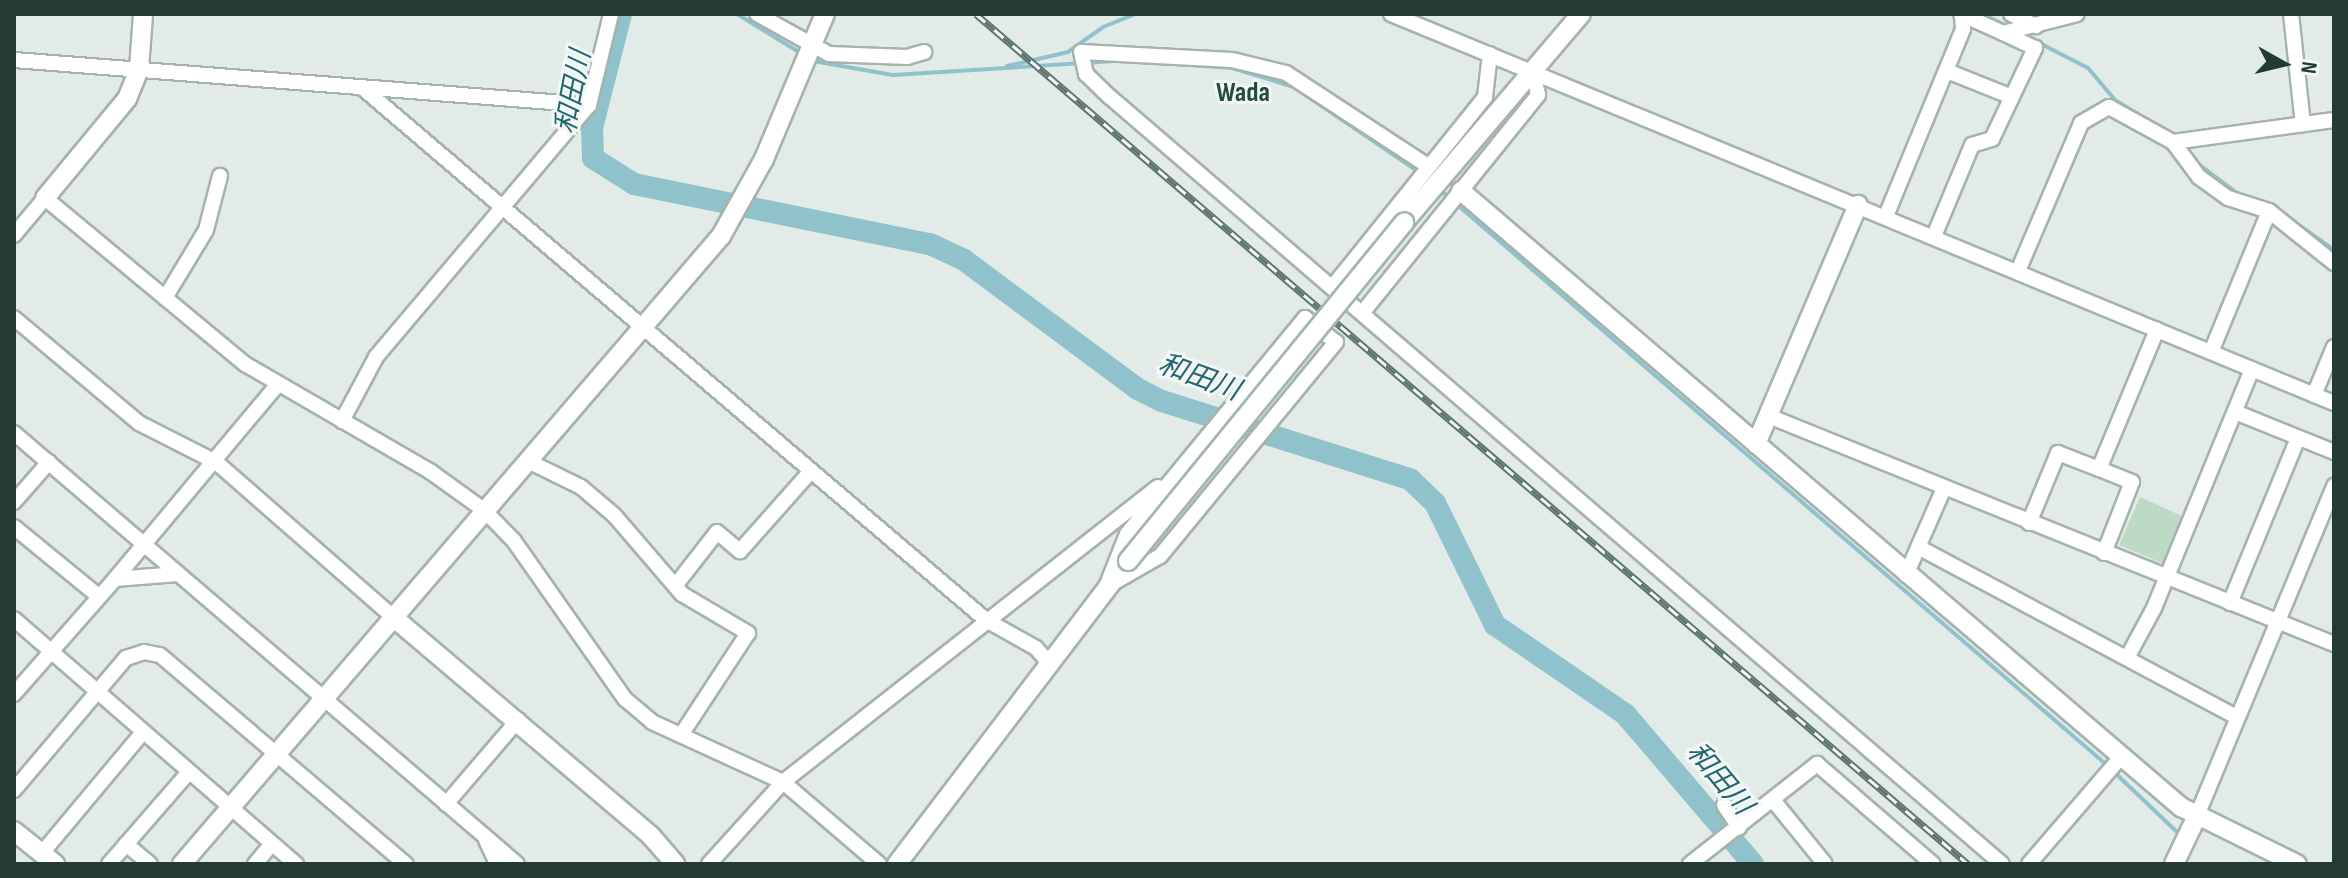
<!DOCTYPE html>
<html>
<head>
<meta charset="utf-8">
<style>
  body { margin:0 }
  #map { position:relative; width:2348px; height:878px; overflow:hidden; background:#e2ebe7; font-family:"Sofia Sans Condensed","Noto Sans JP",sans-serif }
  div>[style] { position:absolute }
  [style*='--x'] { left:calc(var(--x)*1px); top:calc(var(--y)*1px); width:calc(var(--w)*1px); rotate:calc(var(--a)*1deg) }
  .green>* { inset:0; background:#bddac5 }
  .stream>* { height:4px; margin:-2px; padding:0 2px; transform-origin:2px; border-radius:2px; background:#90c2cb }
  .river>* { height:22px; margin:-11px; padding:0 11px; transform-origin:11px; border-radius:11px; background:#90c2cb }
  .roads { filter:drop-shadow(2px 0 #a5b2ae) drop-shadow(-2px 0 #a5b2ae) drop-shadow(0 2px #a5b2ae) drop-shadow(0 -2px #a5b2ae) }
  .street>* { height:14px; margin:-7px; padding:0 7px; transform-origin:7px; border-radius:7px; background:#fff }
  .secondary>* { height:18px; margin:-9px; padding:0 9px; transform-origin:9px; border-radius:9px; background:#fff }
  .rail>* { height:7px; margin-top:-3.5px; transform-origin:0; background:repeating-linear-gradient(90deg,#f2f8f5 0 12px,#5e766f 0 24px); box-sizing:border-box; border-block:2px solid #5e766f }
  .bridges { filter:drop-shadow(2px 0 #a2b6ae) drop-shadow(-2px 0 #a2b6ae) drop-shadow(0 2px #a2b6ae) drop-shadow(0 -2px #a2b6ae) }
  .secondary-bridge>* { height:18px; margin:-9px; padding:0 9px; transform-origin:9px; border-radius:9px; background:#fff }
  span { translate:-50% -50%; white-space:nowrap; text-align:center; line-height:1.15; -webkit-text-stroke:6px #f2f8f5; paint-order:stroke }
  .water-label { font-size:28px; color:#246570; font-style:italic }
  .neighbourhood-label { font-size:28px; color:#224a40; font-weight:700 }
  .frame { position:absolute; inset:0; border:16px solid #243a34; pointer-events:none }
  .north { position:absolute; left:2244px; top:24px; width:80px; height:80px; -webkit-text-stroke:6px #f2f8f5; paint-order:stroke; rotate:98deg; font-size:22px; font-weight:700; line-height:32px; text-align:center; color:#243a34 }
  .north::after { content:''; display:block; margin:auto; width:28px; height:36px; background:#243a34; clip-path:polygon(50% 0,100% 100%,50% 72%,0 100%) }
</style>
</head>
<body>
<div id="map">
  <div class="green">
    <i style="clip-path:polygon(2140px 497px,2182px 516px,2164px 564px,2119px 545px)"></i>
  </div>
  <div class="stream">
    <i style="--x:737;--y:14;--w:76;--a:31.6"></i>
    <i style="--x:1982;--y:14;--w:30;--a:26"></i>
    <i style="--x:2020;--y:33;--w:76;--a:27.2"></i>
    <i style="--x:2088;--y:68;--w:42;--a:49.8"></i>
    <i style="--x:2115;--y:100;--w:73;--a:31.5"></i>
    <i style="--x:813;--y:61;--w:81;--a:9.9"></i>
    <i style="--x:893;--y:75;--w:225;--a:-3.6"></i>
    <i style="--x:1163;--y:63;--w:69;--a:4.1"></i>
    <i style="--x:1232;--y:68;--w:65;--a:17"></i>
    <i style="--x:1294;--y:87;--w:153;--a:34.3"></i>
    <i style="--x:1007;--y:66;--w:63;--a:-12.9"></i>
    <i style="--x:1068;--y:52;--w:43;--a:-35.5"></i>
    <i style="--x:1103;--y:27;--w:35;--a:-22"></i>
    <i style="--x:2197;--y:163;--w:55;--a:36.9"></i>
    <i style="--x:1439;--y:189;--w:883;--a:40.78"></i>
    <i style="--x:2269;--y:204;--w:80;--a:35.3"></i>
    <i style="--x:2114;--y:772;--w:86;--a:43.6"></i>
  </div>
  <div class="river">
    <i style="--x:621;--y:14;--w:118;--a:104.3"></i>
    <i style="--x:592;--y:128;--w:30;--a:88"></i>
    <i style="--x:593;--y:158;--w:49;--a:32.4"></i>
    <i style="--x:634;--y:184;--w:302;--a:11.5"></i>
    <i style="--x:930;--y:244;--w:38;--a:25"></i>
    <i style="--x:964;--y:260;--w:217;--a:36.6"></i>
    <i style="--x:1138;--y:389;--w:27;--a:27"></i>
    <i style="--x:1162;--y:401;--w:260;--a:17.5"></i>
    <i style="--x:1410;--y:479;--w:35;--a:44"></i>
    <i style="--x:1435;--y:503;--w:136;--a:63.8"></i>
    <i style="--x:1495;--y:625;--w:158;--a:34.4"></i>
    <i style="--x:1625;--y:714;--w:197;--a:49.5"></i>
  </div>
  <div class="roads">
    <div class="street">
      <i style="--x:757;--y:14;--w:82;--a:29.1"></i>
      <i style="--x:829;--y:54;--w:78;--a:2.2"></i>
      <i style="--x:907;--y:57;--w:18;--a:-16"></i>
      <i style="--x:1391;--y:14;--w:1020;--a:22.42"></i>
      <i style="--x:1961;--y:14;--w:46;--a:24.3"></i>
      <i style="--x:2003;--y:33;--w:76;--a:-14.4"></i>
      <i style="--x:2011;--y:14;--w:28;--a:26"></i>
      <i style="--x:2291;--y:14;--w:111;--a:83.8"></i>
      <i style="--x:14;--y:60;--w:577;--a:4.47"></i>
      <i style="--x:1947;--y:71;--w:70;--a:21.8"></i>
      <i style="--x:365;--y:90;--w:816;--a:40.48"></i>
      <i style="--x:986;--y:620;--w:57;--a:29.2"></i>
      <i style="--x:1036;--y:648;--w:18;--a:49"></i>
      <i style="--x:2173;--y:142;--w:44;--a:53.4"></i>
      <i style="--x:2199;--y:177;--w:36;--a:36"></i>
      <i style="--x:2228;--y:198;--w:43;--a:17.6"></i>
      <i style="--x:2269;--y:211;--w:83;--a:38.7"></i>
      <i style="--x:1428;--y:166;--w:170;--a:-146.8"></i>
      <i style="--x:1286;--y:73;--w:56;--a:-166.5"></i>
      <i style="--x:1232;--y:60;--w:151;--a:-177"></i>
      <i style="--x:1081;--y:52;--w:23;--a:77"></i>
      <i style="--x:1086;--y:74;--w:33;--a:44"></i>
      <i style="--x:1110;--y:97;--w:1176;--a:40.69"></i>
      <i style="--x:1886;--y:216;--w:202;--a:-67.6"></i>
      <i style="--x:1963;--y:29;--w:15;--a:-94"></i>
      <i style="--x:14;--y:235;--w:48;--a:-50"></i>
      <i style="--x:45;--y:198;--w:260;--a:39.7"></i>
      <i style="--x:245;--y:364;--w:215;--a:30.1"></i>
      <i style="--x:431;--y:472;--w:67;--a:35.8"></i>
      <i style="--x:485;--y:511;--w:42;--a:46"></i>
      <i style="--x:514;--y:541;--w:193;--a:54.9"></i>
      <i style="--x:625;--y:699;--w:35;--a:40"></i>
      <i style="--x:652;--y:722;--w:144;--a:24.6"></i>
      <i style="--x:783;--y:782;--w:126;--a:40.5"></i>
      <i style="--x:1934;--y:236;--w:99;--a:-67.3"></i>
      <i style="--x:1972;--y:145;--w:21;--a:-17"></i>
      <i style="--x:1992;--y:139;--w:101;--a:-64.7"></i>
      <i style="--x:2035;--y:48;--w:35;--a:-155"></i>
      <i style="--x:2018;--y:271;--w:161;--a:-66.9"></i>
      <i style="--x:2081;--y:123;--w:32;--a:-30"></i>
      <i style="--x:2109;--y:107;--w:73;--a:28.7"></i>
      <i style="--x:2173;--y:142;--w:162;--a:-7.8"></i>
      <i style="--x:1334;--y:285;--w:241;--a:-51.2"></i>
      <i style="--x:1485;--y:97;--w:43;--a:-83.4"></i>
      <i style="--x:165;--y:298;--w:79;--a:-58.9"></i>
      <i style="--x:206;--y:230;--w:56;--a:-75.5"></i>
      <i style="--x:1363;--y:312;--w:279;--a:-51.1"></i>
      <i style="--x:1538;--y:95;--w:25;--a:-102"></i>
      <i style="--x:14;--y:318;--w:163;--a:40"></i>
      <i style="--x:139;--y:423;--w:86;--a:26.9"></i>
      <i style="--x:216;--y:462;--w:235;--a:41.2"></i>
      <i style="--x:1305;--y:318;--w:39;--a:38"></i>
      <i style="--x:1336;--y:342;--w:277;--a:129.4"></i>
      <i style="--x:1160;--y:556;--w:62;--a:150.1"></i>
      <i style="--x:1106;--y:587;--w:57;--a:-68.4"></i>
      <i style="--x:1127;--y:534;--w:280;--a:-50.5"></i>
      <i style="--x:2211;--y:352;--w:152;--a:-67.6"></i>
      <i style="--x:2314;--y:395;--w:52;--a:-67.4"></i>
      <i style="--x:2235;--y:412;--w:107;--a:22"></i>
      <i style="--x:1771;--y:417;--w:607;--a:21.96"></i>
      <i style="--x:342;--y:421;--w:72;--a:-62"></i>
      <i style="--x:376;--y:357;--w:330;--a:-49.8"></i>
      <i style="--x:589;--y:105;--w:94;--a:-76.4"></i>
      <i style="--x:14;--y:433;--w:662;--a:40.59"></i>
      <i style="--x:528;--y:461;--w:59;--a:26.1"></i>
      <i style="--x:581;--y:487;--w:43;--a:40.3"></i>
      <i style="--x:614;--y:515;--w:104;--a:49.3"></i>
      <i style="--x:682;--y:594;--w:77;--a:30.6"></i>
      <i style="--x:748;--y:633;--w:122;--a:123.3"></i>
      <i style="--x:14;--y:502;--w:53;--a:-48.8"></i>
      <i style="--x:2029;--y:523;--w:76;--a:-67.5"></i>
      <i style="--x:2058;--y:453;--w:44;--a:21.3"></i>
      <i style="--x:14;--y:527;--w:107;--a:39.3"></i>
      <i style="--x:1920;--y:548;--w:359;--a:28.1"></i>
      <i style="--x:2104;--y:553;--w:76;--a:-68.5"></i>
      <i style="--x:2132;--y:482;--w:35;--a:-158"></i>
      <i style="--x:2099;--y:469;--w:151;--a:-67.4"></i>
      <i style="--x:1906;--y:575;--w:95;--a:-66.4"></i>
      <i style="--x:115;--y:579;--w:254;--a:-50.1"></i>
      <i style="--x:675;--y:586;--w:68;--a:-52.1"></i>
      <i style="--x:717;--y:532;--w:30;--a:40"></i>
      <i style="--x:740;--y:551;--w:107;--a:-48.4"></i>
      <i style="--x:2230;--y:603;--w:178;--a:-67.6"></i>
      <i style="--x:14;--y:619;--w:374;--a:41"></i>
      <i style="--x:2127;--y:658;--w:57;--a:-61.6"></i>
      <i style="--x:2154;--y:608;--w:258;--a:-67.7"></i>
      <i style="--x:14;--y:694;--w:153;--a:-48.7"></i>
      <i style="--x:115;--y:579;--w:63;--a:-4.5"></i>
      <i style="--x:14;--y:790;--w:173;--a:-49.7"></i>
      <i style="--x:126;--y:658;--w:19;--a:-18"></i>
      <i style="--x:144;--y:652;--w:16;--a:11"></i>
      <i style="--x:160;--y:655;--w:323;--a:40.4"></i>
      <i style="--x:1773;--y:800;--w:82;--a:50.9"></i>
      <i style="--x:446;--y:804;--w:111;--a:-49.4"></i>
      <i style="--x:1724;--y:805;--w:27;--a:56"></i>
      <i style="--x:2196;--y:818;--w:360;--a:-67.4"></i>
      <i style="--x:486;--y:840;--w:26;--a:65"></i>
      <i style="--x:126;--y:844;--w:31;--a:40"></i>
      <i style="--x:42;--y:853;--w:158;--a:-50.1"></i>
      <i style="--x:109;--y:864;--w:122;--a:-49"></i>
      <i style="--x:255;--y:864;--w:26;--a:-50"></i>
      <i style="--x:709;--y:864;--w:110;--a:-47.9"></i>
      <i style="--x:783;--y:782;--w:477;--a:-38.2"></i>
      <i style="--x:1690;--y:864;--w:162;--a:-38.2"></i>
      <i style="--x:1817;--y:764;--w:153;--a:40.8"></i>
      <i style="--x:2029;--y:864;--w:141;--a:-49.3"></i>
    </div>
    <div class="secondary">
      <i style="--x:1461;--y:191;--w:948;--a:40.55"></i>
      <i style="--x:2181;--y:807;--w:129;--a:26.2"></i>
      <i style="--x:45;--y:198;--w:129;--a:-50.4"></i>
      <i style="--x:127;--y:99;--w:32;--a:-68"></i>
      <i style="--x:139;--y:69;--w:55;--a:-85.8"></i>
      <i style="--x:1404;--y:222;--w:273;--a:-49.6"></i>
      <i style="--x:1756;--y:444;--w:260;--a:-66.9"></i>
      <i style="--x:393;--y:617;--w:338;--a:40.3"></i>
      <i style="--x:651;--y:836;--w:37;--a:49"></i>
      <i style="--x:14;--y:831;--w:53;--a:38.8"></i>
      <i style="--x:182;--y:864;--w:828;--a:-49.36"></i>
      <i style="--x:721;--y:236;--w:88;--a:-60.8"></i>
      <i style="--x:764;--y:159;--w:157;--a:-67.2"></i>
      <i style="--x:897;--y:864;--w:381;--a:-52.7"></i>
      <i style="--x:2174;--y:864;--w:51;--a:-64.4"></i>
    </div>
  </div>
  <div class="rail">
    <i style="--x:976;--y:14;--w:1306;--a:40.59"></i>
  </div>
  <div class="bridges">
    <div class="secondary-bridge">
      <i style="--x:1128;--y:561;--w:437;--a:-50.8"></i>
    </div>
  </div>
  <div class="water-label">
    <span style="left:574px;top:92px;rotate:-79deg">和田川</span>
    <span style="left:1199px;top:378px;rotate:20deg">和田川</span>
    <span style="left:1719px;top:779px;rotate:50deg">和田川</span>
  </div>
  <div class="neighbourhood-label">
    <span style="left:1243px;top:93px">Wada</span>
  </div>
  <div class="frame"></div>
  <div class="north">N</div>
</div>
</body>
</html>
